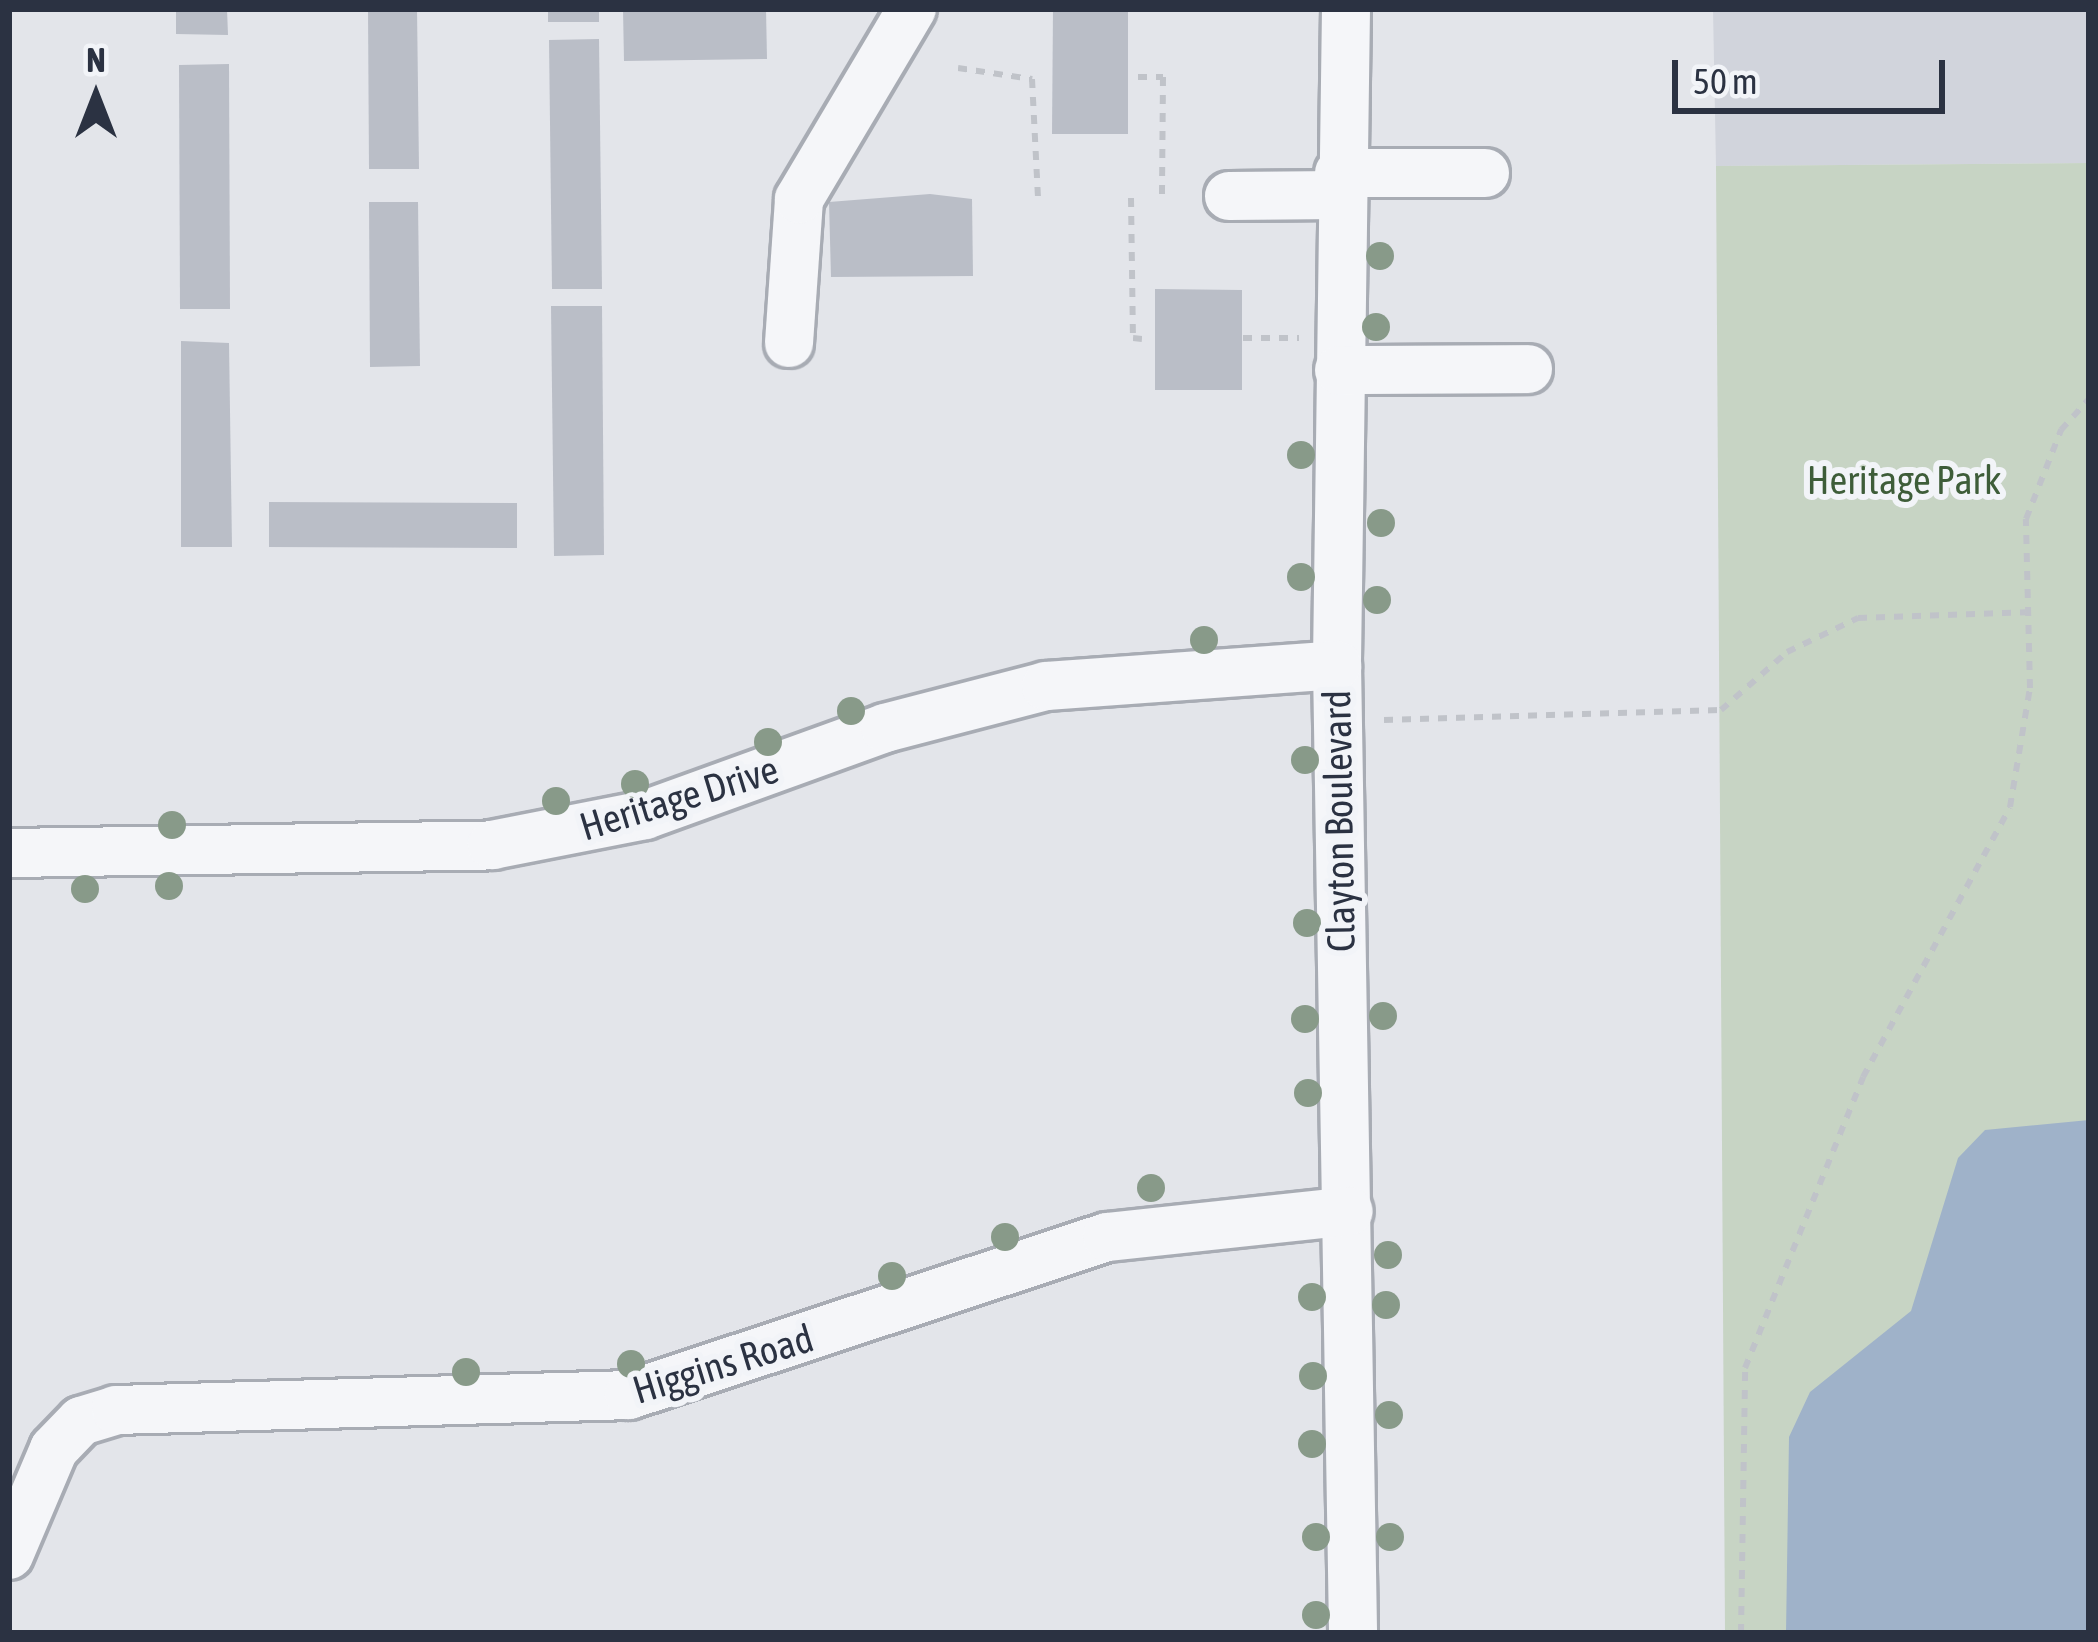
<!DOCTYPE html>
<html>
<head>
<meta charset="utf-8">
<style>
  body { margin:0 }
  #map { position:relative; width:2098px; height:1642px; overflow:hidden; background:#e3e5ea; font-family:"Asap Condensed",sans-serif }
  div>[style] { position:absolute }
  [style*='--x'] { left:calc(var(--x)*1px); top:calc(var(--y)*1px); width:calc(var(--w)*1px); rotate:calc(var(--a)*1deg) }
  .built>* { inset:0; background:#d1d4dc }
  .green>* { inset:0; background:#c7d4c4 }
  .water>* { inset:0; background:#9fb2c9 }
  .building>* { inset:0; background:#babec7 }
  .path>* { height:6px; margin-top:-3px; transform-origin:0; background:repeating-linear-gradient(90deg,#c0c3c9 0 9px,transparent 0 18px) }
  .roads { filter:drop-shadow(3px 0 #a8acb4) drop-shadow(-3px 0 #a8acb4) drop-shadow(0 3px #a8acb4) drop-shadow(0 -3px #a8acb4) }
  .minor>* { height:48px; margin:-24px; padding:0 24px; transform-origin:24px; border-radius:24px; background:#f5f6f9 }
  .trees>* { width:28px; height:28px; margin:-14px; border-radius:50%; background:#889a89 }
  span { translate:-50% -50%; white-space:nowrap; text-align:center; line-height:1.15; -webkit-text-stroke:12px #f2f4f8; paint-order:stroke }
  .park-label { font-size:39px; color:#3e5d39 }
  .street-label { font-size:39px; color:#2b3242 }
  .frame { position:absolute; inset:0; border:12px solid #2b3242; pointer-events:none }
  .north { position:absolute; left:36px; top:36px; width:120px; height:120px; -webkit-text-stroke:9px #f2f4f8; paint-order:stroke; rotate:0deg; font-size:33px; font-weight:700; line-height:48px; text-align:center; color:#2b3242 }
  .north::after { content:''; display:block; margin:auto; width:42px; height:54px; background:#2b3242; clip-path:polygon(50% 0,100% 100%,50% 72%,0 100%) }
  .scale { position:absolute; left:1672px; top:60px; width:273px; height:54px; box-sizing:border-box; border:6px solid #2b3242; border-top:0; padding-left:15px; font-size:36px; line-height:42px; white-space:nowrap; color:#2b3242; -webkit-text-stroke:9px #f2f4f8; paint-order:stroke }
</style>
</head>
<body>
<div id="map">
  <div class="built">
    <i style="clip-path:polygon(1713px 9px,2089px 9px,2089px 163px,1716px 166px)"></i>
  </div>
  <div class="green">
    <i style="clip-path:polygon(2089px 163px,2089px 1633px,1725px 1633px,1716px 166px)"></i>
  </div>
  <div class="water">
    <i style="clip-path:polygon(2089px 1120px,2089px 1633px,1786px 1633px,1789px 1437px,1810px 1392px,1911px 1311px,1958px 1158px,1985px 1130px)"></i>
  </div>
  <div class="building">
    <i style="clip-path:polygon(176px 9px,227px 9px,228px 35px,176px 34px)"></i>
    <i style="clip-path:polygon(368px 9px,417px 9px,419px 169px,369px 169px)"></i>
    <i style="clip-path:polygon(548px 9px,599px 9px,599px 22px,548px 22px)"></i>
    <i style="clip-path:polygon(623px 9px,766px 9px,767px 59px,624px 61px)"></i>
    <i style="clip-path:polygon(1053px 9px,1128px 9px,1128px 134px,1052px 134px)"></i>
    <i style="clip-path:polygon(599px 39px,602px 289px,552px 289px,549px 40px)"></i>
    <i style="clip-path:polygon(229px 64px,230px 309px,180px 309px,179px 65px)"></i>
    <i style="clip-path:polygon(930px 194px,972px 199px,973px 276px,831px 277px,829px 202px)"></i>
    <i style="clip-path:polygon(369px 202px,418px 202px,420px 366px,370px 367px)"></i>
    <i style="clip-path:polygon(1155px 289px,1242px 290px,1242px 390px,1155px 390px)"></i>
    <i style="clip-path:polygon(551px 306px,602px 306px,604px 555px,554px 556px)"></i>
    <i style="clip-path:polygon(181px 341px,229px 343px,232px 547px,181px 547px)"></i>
    <i style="clip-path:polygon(269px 502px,517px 503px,517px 548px,269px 547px)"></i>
  </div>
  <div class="path">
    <i style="--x:958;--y:68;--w:75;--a:8.5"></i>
    <i style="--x:1032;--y:79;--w:120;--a:87.1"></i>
    <i style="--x:1138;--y:77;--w:25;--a:0"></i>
    <i style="--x:1163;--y:77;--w:121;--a:90.5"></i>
    <i style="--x:1131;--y:198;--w:140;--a:89.2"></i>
    <i style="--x:1133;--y:338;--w:9;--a:6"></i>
    <i style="--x:1243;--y:338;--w:56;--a:0"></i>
    <i style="--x:1384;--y:720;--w:337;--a:-1.7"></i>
    <i style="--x:1721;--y:710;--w:88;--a:-41.3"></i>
    <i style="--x:1787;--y:652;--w:79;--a:-25.6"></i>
    <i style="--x:1858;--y:618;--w:168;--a:-2"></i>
    <i style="--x:1741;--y:1633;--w:265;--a:-89.1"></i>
    <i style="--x:1745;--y:1368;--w:314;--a:-67.9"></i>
    <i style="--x:1863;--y:1077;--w:307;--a:-61.4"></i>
    <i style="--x:2010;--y:807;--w:121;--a:-80.5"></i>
    <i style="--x:2030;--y:688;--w:169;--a:-91.4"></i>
    <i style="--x:2026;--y:519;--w:96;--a:-68.5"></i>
    <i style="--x:2061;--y:430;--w:42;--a:-47.9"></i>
  </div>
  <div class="roads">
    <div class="minor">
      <i style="--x:1346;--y:9;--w:656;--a:90.79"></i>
      <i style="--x:1337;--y:665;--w:968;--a:89.05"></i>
      <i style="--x:1339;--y:173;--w:146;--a:0"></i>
      <i style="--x:1229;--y:196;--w:110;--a:-0.5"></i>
      <i style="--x:789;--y:343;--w:144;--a:-86"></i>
      <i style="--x:799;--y:199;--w:221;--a:-59.3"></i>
      <i style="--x:1339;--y:370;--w:189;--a:-0.3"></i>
      <i style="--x:9;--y:853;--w:483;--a:-0.9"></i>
      <i style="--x:492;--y:845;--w:156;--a:-11.1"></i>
      <i style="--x:645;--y:815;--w:255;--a:-19.9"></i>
      <i style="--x:885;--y:728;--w:166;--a:-14.6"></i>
      <i style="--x:1046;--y:686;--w:292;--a:-4.1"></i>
      <i style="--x:9;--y:1555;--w:115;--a:-67"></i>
      <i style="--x:54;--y:1449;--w:39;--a:-46"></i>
      <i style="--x:81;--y:1421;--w:37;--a:-17"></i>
      <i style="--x:116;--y:1410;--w:513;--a:-1.67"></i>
      <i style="--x:629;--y:1395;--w:503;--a:-18.29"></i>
      <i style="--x:1107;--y:1237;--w:243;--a:-6.1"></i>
    </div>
  </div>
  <div class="trees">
    <i style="left:1380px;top:256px"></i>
    <i style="left:1376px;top:327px"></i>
    <i style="left:1301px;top:455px"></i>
    <i style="left:1381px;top:523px"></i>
    <i style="left:1301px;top:577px"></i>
    <i style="left:1377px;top:600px"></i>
    <i style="left:1204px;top:640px"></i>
    <i style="left:851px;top:711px"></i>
    <i style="left:768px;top:742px"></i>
    <i style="left:1305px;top:760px"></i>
    <i style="left:635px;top:784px"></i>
    <i style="left:556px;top:801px"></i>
    <i style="left:172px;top:825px"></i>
    <i style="left:169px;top:886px"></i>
    <i style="left:85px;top:889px"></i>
    <i style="left:1307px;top:923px"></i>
    <i style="left:1383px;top:1016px"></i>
    <i style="left:1305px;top:1019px"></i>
    <i style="left:1308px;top:1093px"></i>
    <i style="left:1151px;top:1188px"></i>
    <i style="left:1005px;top:1237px"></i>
    <i style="left:1388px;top:1255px"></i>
    <i style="left:892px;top:1276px"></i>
    <i style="left:1312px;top:1297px"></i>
    <i style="left:1386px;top:1305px"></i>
    <i style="left:631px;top:1364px"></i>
    <i style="left:466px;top:1372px"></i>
    <i style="left:1313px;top:1376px"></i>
    <i style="left:1389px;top:1415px"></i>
    <i style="left:1312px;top:1444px"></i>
    <i style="left:1316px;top:1537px"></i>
    <i style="left:1390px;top:1537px"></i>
    <i style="left:1316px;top:1615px"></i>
  </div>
  <div class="park-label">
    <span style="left:1904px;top:480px">Heritage Park</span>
  </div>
  <div class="street-label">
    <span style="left:679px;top:798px;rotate:-17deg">Heritage Drive</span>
    <span style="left:1339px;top:821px;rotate:-91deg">Clayton Boulevard</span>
    <span style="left:723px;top:1364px;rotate:-17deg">Higgins Road</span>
  </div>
  <div class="frame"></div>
  <div class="north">N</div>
  <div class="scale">50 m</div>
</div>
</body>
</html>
